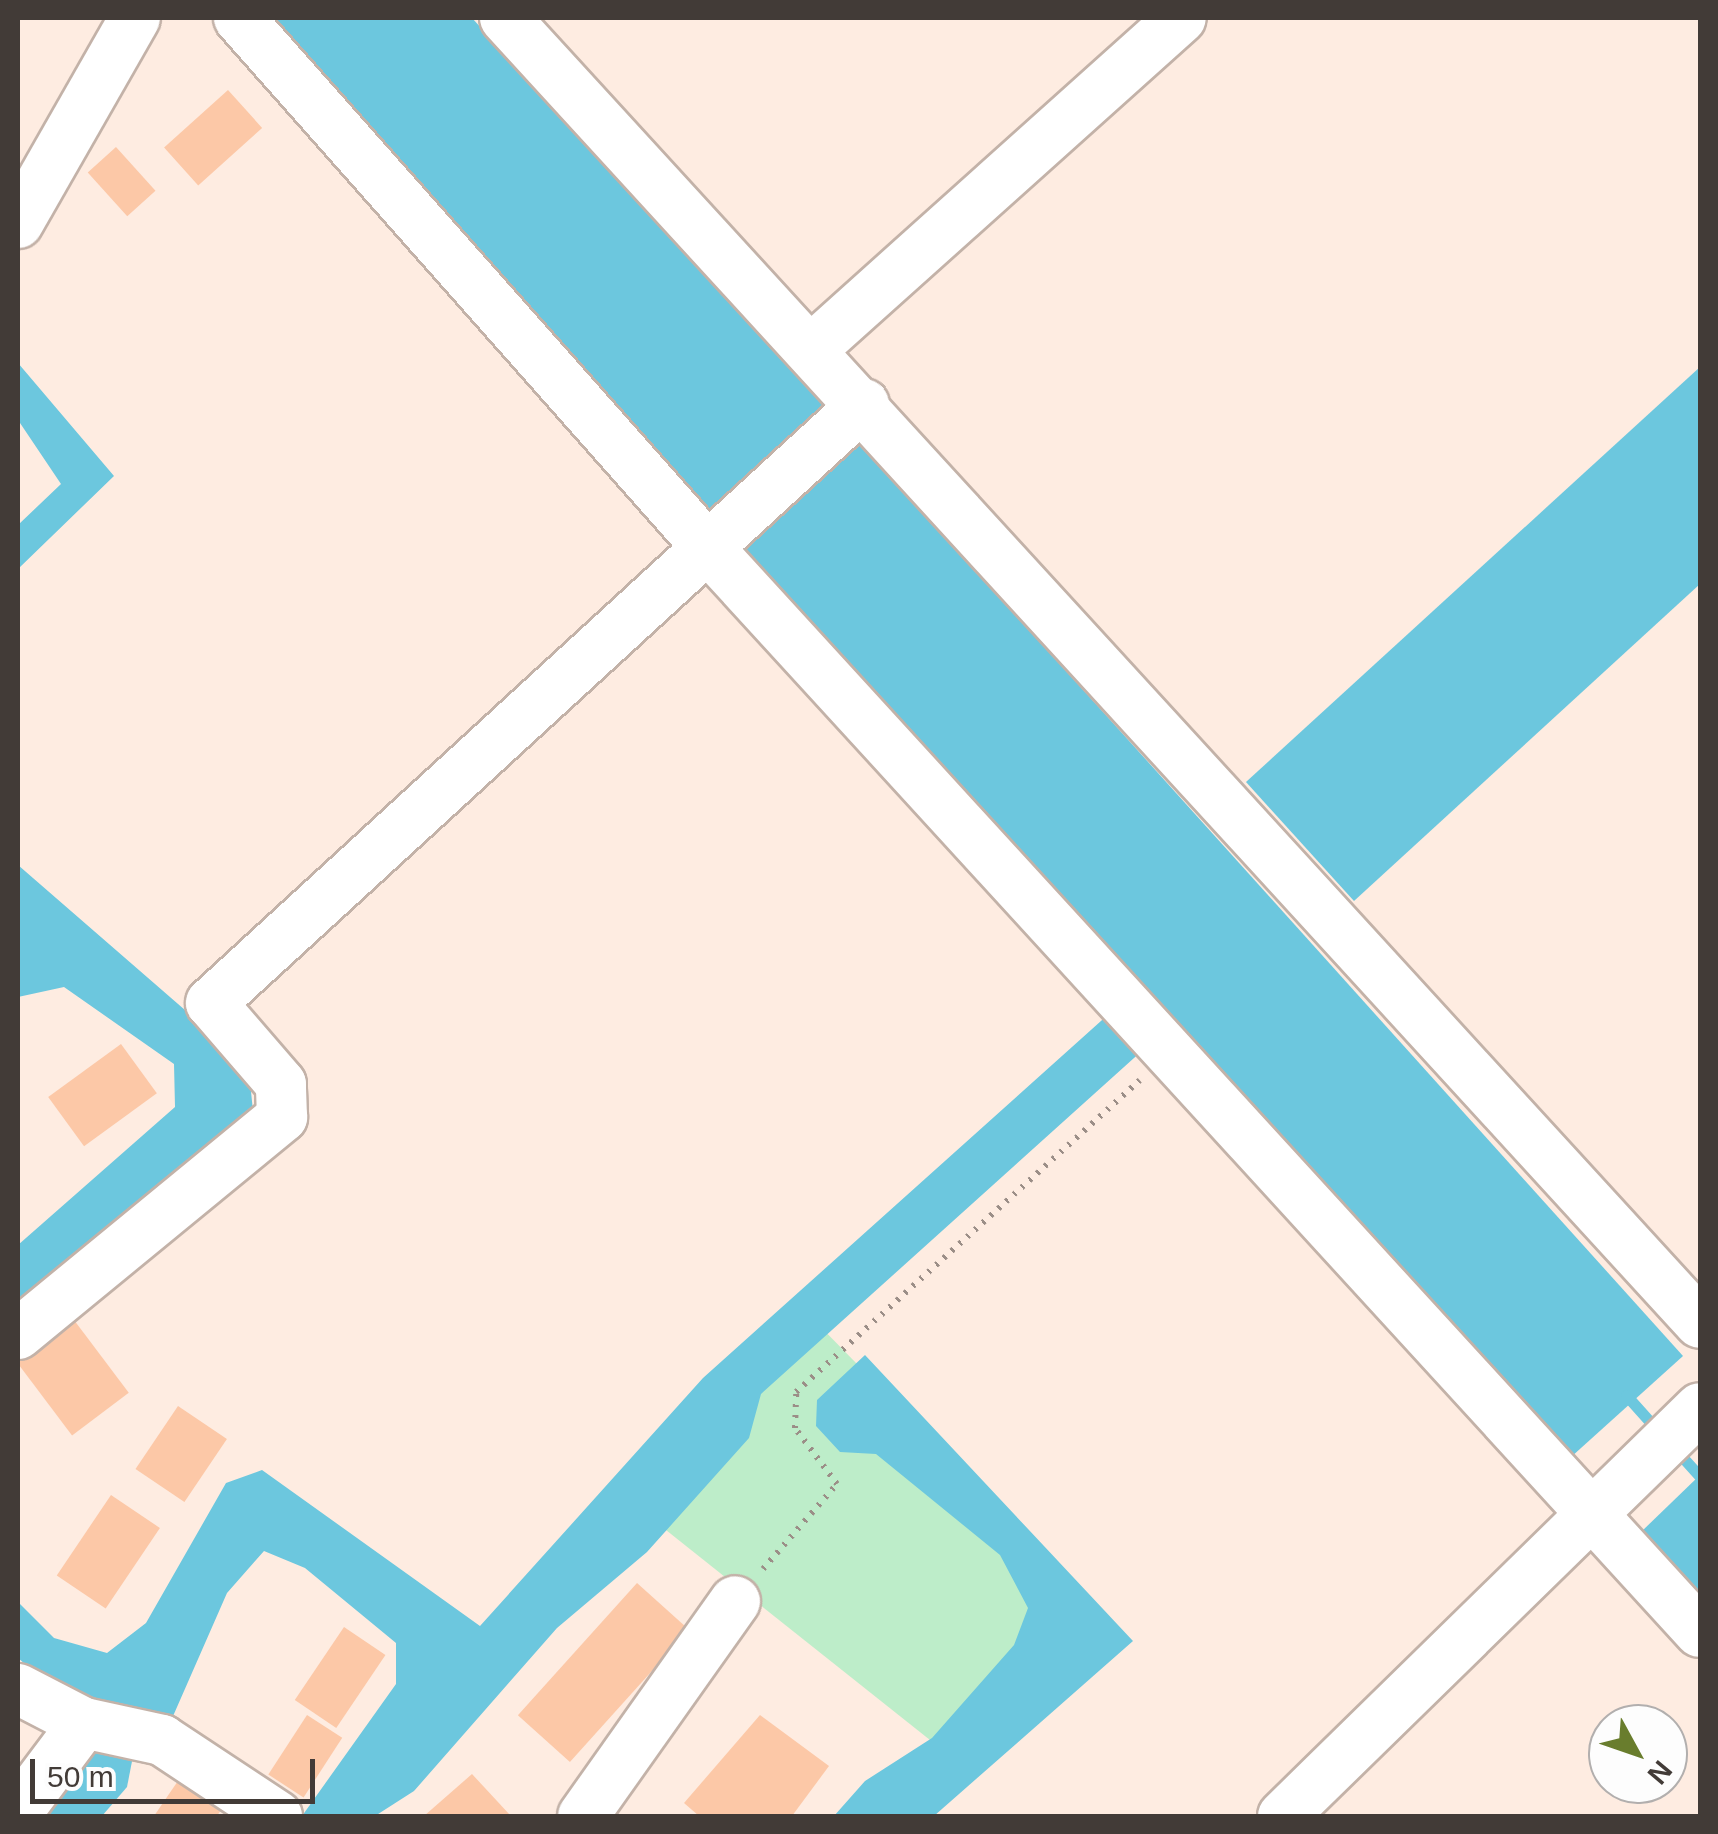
<!DOCTYPE html>
<html>
<head>
<meta charset="utf-8">
<style>
  body { margin:0 }
  #map { position:relative; width:1718px; height:1834px; overflow:hidden; background:#feece1; font-family:Arial,sans-serif }
  div>[style] { position:absolute }
  [style*='--x'] { left:calc(var(--x)*1px); top:calc(var(--y)*1px); width:calc(var(--w)*1px); rotate:calc(var(--a)*1deg) }
  .green>* { inset:0; background:#bdedc9 }
  .water>* { inset:0; background:#6cc7de; transform-origin:0 0 }
  .stream>* { height:11px; margin:-5.5px; padding:0 5.5px; transform-origin:5.5px; border-radius:5.5px; background:#6cc7de }
  .building>* { inset:0; background:#fcc8a7; transform-origin:0 0 }
  .path>* { height:6px; margin-top:-3px; transform-origin:0; background:repeating-linear-gradient(90deg,#9b8e87 0 2.5px,transparent 0 10.5px) }
  .roads { filter:drop-shadow(2px 0 #c3b2a8) drop-shadow(-2px 0 #c3b2a8) drop-shadow(0 2px #c3b2a8) drop-shadow(0 -2px #c3b2a8) }
  .minor>* { height:50px; margin:-25px; padding:0 25px; transform-origin:25px; border-radius:25px; background:#fff }
  span { translate:-50% -50%; white-space:nowrap; text-align:center; line-height:1.15; -webkit-text-stroke:8px #fdfdfd; paint-order:stroke }
  .frame { position:absolute; inset:0; border:20px solid #423b37; pointer-events:none }
  .north { position:absolute; left:1588px; top:1704px; width:100px; height:100px; box-sizing:border-box; background:#fdfdfd; border:2px solid #b2afae; border-radius:50%; rotate:130deg; font-size:28px; font-weight:700; line-height:40px; text-align:center; color:#423b37 }
  .north::after { content:''; display:block; margin:auto; width:35px; height:45px; background:#697d2d; clip-path:polygon(50% 0,100% 100%,50% 72%,0 100%) }
  .scale { position:absolute; left:30px; top:1759px; width:285px; height:45px; box-sizing:border-box; border:5px solid #423b37; border-top:0; padding-left:12px; font-size:30px; line-height:35px; white-space:nowrap; color:#423b37; -webkit-text-stroke:8px #fdfdfd; paint-order:stroke }
</style>
</head>
<body>
<div id="map">
  <div class="green">
    <i style="clip-path:polygon(807px 1313px,1121px 1633px,969px 1771px,632px 1503px)"></i>
  </div>
  <div class="water">
    <i style="clip-path:polygon(269px 18px,472px 18px,830px 409px,714px 517px)"></i>
    <i style="clip-path:polygon(18px 363px,114px 476px,18px 569px,18px 525px,61px 484px,18px 420px)"></i>
    <i style="clip-path:polygon(1700px 367px,1700px 584px,1354px 901px,1246px 782px)"></i>
    <i style="left:860px;top:442px;width:1230px;height:160px;rotate:48deg"></i>
    <i style="clip-path:polygon(18px 865px,193px 1017px,250px 1082px,253px 1111px,18px 1305px,18px 1245px,175px 1107px,174px 1064px,64px 987px,18px 997px)"></i>
    <i style="clip-path:polygon(1111px 1012px,1144px 1049px,761px 1394px,749px 1438px,647px 1552px,557px 1628px,414px 1791px,375px 1816px,302px 1816px,396px 1684px,396px 1643px,305px 1568px,264px 1551px,227px 1593px,170px 1723px,47px 1683px,18px 1658px,18px 1602px,54px 1638px,107px 1653px,146px 1623px,226px 1483px,262px 1470px,480px 1626px,703px 1378px)"></i>
    <i style="clip-path:polygon(865px 1355px,1133px 1641px,934px 1816px,834px 1816px,865px 1781px,932px 1738px,1014px 1645px,1028px 1608px,1000px 1555px,876px 1454px,840px 1452px,816px 1426px,817px 1400px)"></i>
    <i style="clip-path:polygon(1700px 1475px,1700px 1599px,1641px 1532px)"></i>
    <i style="clip-path:polygon(94px 1744px,134px 1751px,127px 1787px,102px 1816px,31px 1816px)"></i>
  </div>
  <div class="stream">
    <i style="--x:1626;--y:1395;--w:51;--a:48.2"></i>
    <i style="--x:1676;--y:1450;--w:36;--a:48"></i>
  </div>
  <div class="building">
    <i style="left:228px;top:90px;width:51px;height:86px;rotate:48deg"></i>
    <i style="left:116px;top:147px;width:59px;height:38px;rotate:48deg"></i>
    <i style="left:121px;top:1044px;width:61px;height:90px;rotate:54deg"></i>
    <i style="left:74px;top:1320px;width:91px;height:71px;rotate:53deg"></i>
    <i style="left:178px;top:1406px;width:59px;height:76px;rotate:34deg"></i>
    <i style="left:111px;top:1495px;width:59px;height:97px;rotate:34deg"></i>
    <i style="left:637px;top:1583px;width:70px;height:178px;rotate:42deg"></i>
    <i style="left:344px;top:1627px;width:50px;height:88px;rotate:34deg"></i>
    <i style="left:307px;top:1715px;width:42px;height:71px;rotate:33deg"></i>
    <i style="clip-path:polygon(760px 1715px,829px 1766px,792px 1816px,699px 1816px,684px 1803px)"></i>
    <i style="clip-path:polygon(472px 1774px,511px 1816px,424px 1816px)"></i>
    <i style="clip-path:polygon(182px 1775px,225px 1804px,217px 1816px,154px 1816px)"></i>
  </div>
  <div class="path">
    <i style="--x:763;--y:1569;--w:113;--a:-49"></i>
    <i style="--x:837;--y:1484;--w:70;--a:-126.9"></i>
    <i style="--x:795;--y:1428;--w:36;--a:-88"></i>
    <i style="--x:796;--y:1392;--w:464;--a:-42.2"></i>
  </div>
  <div class="roads">
    <div class="minor">
      <i style="--x:239;--y:18;--w:708;--a:48.49"></i>
      <i style="--x:708;--y:548;--w:1469;--a:47.54"></i>
      <i style="--x:505;--y:18;--w:1769;--a:47.52"></i>
      <i style="--x:18;--y:223;--w:236;--a:-60.3"></i>
      <i style="--x:813;--y:348;--w:494;--a:-41.9"></i>
      <i style="--x:18;--y:1334;--w:342;--a:-39.4"></i>
      <i style="--x:282;--y:1117;--w:33;--a:-92"></i>
      <i style="--x:281;--y:1084;--w:107;--a:-130.8"></i>
      <i style="--x:211;--y:1003;--w:886;--a:-42.53"></i>
      <i style="--x:18;--y:1689;--w:74;--a:27.3"></i>
      <i style="--x:84;--y:1723;--w:80;--a:12.3"></i>
      <i style="--x:162;--y:1740;--w:138;--a:33.5"></i>
      <i style="--x:18;--y:1811;--w:110;--a:-53.1"></i>
      <i style="--x:583;--y:1816;--w:263;--a:-54.7"></i>
      <i style="--x:1283;--y:1816;--w:583;--a:-44.37"></i>
    </div>
  </div>
  <div class="frame"></div>
  <div class="north">N</div>
  <div class="scale">50 m</div>
</div>
</body>
</html>
